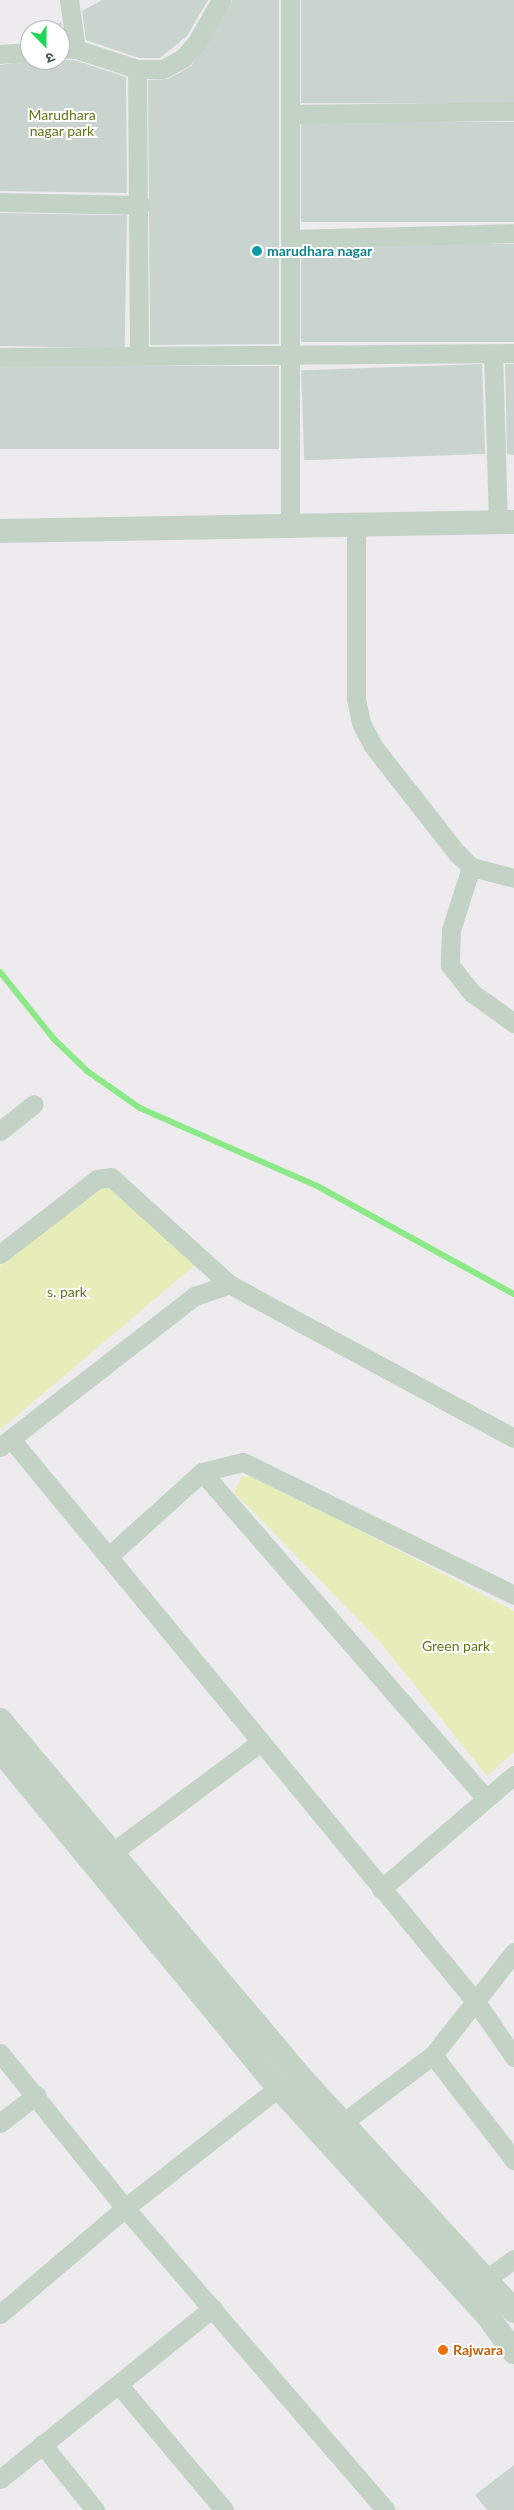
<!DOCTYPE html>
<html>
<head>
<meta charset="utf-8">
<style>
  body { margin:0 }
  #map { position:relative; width:514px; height:2510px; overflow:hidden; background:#eeebef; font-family:Lato,"Noto Sans Devanagari",sans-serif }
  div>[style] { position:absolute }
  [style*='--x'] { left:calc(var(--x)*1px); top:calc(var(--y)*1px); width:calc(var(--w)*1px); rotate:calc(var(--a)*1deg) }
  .green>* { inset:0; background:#e6edb9 }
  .stream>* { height:6px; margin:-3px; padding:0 3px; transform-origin:3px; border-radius:3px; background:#8ce987 }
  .building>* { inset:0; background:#cad4ce; transform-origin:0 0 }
  .minor>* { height:19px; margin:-9.5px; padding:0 9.5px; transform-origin:9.5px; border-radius:9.5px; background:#c2d3c5 }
  .tertiary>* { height:24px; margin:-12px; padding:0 12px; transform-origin:12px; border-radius:12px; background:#c2d3c5 }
  .dots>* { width:14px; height:14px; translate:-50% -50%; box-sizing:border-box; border:2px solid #fff; border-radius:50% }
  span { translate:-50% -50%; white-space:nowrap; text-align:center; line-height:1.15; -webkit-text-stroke:4px #fff; paint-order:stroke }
  .park-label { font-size:14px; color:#607718 }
  .culture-label { font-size:14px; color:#0d838f; font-weight:700 }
  .left { translate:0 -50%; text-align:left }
  .food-label { font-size:14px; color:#c56008; font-weight:700 }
  .north { position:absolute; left:20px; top:20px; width:50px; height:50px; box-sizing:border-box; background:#fff; border:1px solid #b5bcb6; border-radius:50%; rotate:158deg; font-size:14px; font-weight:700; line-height:20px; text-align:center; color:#455849 }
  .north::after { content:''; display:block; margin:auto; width:18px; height:22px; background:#1dd755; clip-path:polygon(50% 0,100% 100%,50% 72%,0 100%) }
</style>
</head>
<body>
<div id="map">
  <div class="green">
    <i style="clip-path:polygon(118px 1169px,201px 1260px,0 1430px,0 1266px)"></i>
    <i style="clip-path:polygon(242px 1476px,263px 1479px,514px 1611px,514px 1752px,487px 1776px,380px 1642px,234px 1492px)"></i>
  </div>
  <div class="stream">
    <i style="--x:0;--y:972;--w:85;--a:51.2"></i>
    <i style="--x:53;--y:1038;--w:47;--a:44.1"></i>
    <i style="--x:87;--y:1071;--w:65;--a:34.9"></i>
    <i style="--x:140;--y:1108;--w:196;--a:23.8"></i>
    <i style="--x:319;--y:1187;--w:222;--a:28.8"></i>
  </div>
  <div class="building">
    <i style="clip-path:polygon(102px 0,208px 0,187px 36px,160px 58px,139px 58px,86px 40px,82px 11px)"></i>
    <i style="clip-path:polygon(232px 0,279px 0,279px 344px,150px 345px,148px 80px,168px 79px,191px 66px)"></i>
    <i style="left:301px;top:0;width:213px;height:103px"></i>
    <i style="clip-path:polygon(61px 22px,63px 38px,60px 30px,47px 30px)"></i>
    <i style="clip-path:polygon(38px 60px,74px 60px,126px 77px,127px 193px,0 191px,0 65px)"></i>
    <i style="left:514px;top:122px;width:100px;height:213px;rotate:90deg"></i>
    <i style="left:0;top:213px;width:127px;height:133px;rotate:1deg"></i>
    <i style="left:514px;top:244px;width:98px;height:213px;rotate:90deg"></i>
    <i style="left:482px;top:364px;width:90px;height:181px;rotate:88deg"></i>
    <i style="clip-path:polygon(505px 364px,514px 364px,514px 455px,507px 454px)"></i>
    <i style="left:279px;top:366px;width:83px;height:279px;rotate:90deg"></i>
    <i style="clip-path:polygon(514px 2465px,514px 2510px,487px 2510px,475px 2495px)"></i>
  </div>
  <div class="minor">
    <i style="--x:69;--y:0;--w:49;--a:81.9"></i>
    <i style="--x:290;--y:0;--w:528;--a:90"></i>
    <i style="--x:60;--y:49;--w:16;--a:0"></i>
    <i style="--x:76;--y:49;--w:64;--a:18.2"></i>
    <i style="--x:137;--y:69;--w:26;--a:0"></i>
    <i style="--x:163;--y:69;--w:23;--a:-29"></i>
    <i style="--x:183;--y:58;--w:20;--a:-49"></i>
    <i style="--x:196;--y:43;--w:50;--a:-59.8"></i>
    <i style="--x:0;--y:54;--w:30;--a:-4"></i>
    <i style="--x:137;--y:69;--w:287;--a:89.6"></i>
    <i style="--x:290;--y:114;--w:224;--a:-0.8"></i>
    <i style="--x:0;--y:202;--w:141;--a:1.2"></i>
    <i style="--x:290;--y:239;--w:224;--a:-1.5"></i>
    <i style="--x:493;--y:354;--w:168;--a:88.3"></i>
    <i style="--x:0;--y:357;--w:514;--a:-0.45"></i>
    <i style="--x:356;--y:526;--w:173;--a:90"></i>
    <i style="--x:356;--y:699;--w:25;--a:78"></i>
    <i style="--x:361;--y:723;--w:26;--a:62"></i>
    <i style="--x:373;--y:746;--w:136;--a:51.9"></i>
    <i style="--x:457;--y:853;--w:20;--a:45"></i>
    <i style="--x:471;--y:867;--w:44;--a:14.3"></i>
    <i style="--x:471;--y:867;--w:66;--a:107.6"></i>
    <i style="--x:451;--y:930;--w:35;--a:92"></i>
    <i style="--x:450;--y:965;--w:36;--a:52"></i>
    <i style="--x:472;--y:993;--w:52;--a:35.5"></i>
    <i style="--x:0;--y:1131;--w:43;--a:-38.5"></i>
    <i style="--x:0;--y:1254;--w:123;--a:-37.7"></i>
    <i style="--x:97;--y:1179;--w:14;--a:-8"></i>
    <i style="--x:111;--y:1177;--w:159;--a:42.2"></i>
    <i style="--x:11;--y:1439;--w:730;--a:50.45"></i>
    <i style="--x:476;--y:2002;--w:67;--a:55.4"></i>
    <i style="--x:0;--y:1447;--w:247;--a:-37.8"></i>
    <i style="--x:195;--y:1296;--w:36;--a:-19"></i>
    <i style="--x:229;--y:1284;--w:324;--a:28.4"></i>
    <i style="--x:202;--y:1472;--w:431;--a:49"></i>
    <i style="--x:109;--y:1556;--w:125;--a:-42.1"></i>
    <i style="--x:202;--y:1472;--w:42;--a:-13.7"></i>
    <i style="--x:243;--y:1462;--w:302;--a:26.1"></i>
    <i style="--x:102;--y:1860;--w:198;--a:-36.6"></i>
    <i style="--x:381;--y:1889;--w:175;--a:-40.6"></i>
    <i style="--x:0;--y:2053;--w:199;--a:51.1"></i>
    <i style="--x:125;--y:2208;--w:399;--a:49.2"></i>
    <i style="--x:433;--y:2055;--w:133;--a:52.4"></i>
    <i style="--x:345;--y:2121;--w:110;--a:-36.9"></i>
    <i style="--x:433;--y:2055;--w:131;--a:-51.8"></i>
    <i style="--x:0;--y:2123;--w:46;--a:-37.9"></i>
    <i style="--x:475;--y:2287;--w:48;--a:-35.7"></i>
    <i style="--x:0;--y:2314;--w:164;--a:-40.3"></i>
    <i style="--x:125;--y:2208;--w:207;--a:-38.1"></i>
    <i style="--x:118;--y:2384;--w:165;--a:49.9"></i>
    <i style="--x:42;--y:2444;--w:85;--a:51.2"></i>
    <i style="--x:0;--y:2479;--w:273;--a:-38.8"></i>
  </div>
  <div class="tertiary">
    <i style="--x:0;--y:531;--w:514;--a:-1"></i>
    <i style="--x:0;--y:1720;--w:461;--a:49.9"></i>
    <i style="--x:297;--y:2073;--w:322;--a:47.6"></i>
    <i style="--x:0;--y:1750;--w:437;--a:50.5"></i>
    <i style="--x:278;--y:2087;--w:309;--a:47.5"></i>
    <i style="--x:487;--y:2315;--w:46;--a:53.9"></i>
  </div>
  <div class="dots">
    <i style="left:257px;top:251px;background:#0f9aa8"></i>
    <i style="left:443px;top:2350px;background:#e8710a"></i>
  </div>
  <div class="park-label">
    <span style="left:62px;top:123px">Marudhara<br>nagar park</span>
    <span style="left:67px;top:1292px">s. park</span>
    <span style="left:456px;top:1646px">Green park</span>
  </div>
  <div class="culture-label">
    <span class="left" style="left:267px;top:251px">marudhara nagar</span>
  </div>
  <div class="food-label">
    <span class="left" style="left:453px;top:2350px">Rajwara</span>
  </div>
  <div class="north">उ</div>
</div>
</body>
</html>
